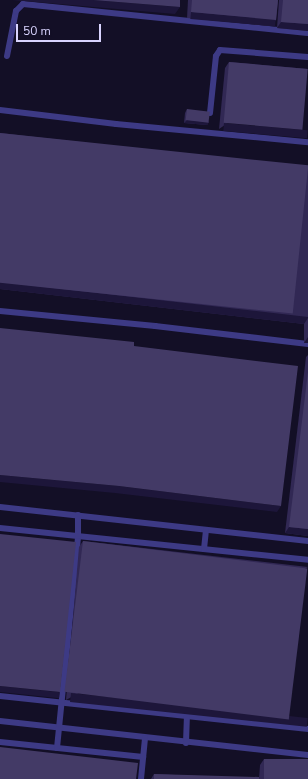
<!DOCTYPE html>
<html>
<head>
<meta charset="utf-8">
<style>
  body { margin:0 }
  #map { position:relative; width:308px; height:779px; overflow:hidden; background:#130f26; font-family:"Nunito Sans",sans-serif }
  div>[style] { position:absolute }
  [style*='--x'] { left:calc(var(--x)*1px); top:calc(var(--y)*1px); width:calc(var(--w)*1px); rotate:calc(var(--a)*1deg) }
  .lane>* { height:6px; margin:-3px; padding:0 3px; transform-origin:3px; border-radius:3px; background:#3d3a85 }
  .wall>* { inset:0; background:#312854 }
  .shaded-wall>* { inset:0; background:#1d163a; transform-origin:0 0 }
  .building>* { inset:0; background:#433a66; transform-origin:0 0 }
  span { translate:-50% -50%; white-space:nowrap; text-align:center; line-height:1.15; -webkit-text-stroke:3.5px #130f26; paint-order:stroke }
  .scale { position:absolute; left:16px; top:24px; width:85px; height:18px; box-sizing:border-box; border:2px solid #d9d4ff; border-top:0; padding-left:5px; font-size:12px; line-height:14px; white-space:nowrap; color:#d9d4ff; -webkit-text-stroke:3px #130f26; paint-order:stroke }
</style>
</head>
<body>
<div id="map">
  <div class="lane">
    <i style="--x:7;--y:56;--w:46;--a:-78.7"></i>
    <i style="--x:16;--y:11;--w:10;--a:-45"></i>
    <i style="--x:23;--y:4;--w:286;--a:5.8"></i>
    <i style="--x:0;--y:110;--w:117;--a:6.9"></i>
    <i style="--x:116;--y:124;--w:193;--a:5.4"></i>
    <i style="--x:210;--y:113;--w:57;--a:-84"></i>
    <i style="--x:216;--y:56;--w:7;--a:-56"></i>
    <i style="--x:220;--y:50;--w:88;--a:4.5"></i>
    <i style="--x:0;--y:311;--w:156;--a:5.5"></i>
    <i style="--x:155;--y:326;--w:154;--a:6.7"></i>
    <i style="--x:0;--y:507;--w:310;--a:6.3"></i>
    <i style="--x:0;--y:528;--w:310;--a:5.9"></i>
    <i style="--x:204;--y:549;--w:19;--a:-84"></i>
    <i style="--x:0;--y:696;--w:310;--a:6.1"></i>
    <i style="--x:0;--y:721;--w:310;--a:6.3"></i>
    <i style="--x:0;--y:742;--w:144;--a:6"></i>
    <i style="--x:186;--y:743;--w:27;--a:-88"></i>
    <i style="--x:57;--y:748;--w:213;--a:-84.3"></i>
    <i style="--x:78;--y:536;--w:21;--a:-90"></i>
    <i style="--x:141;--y:779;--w:41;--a:-84.4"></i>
  </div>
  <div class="wall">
    <i style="clip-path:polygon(188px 0,278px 0,276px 20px,271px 26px,187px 18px)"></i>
    <i style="clip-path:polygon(279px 0,308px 0,308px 31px,277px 28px)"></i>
    <i style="clip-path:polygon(229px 62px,308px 69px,219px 129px,225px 68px)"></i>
    <i style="clip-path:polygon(187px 109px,209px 122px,207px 125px,184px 123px,185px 113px)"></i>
    <i style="clip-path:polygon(0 133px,308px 168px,308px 343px,304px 343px,304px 324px,0 289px)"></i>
    <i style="clip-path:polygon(308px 355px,308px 536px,285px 533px,306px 357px)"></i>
    <i style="clip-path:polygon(83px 541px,308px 567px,66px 700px,79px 547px)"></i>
    <i style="clip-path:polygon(264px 759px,308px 779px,259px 779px,260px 765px)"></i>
    <i style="clip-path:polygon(154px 774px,259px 779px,151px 779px)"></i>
  </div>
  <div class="shaded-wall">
    <i style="clip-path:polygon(12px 0,93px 0,180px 7px,175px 14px)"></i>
    <i style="left:191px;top:12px;width:85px;height:7px;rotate:5deg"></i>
    <i style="clip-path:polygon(281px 22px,308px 24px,308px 31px,277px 28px)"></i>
    <i style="clip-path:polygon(187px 120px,209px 122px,207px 125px,184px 123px)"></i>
    <i style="left:224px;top:123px;width:84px;height:8px;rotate:5deg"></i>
    <i style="clip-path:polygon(0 282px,308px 317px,308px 318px,304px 324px,0 289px)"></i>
    <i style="clip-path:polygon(308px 337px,308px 343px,304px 343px)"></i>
    <i style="clip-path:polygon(0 475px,119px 486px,281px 506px,277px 512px,115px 493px,0 482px)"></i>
    <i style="clip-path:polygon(289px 527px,308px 529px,308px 536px,285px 533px)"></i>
    <i style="left:0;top:686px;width:60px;height:6px;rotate:6deg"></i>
    <i style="left:71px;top:693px;width:238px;height:9px;rotate:6deg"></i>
  </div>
  <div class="building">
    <i style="clip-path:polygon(93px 0,180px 0,180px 7px)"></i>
    <i style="clip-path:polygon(192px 0,278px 0,276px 20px,191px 12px)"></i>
    <i style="clip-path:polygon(283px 0,308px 0,308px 24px,281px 22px)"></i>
    <i style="left:229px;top:62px;width:79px;height:61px;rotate:5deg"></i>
    <i style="left:187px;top:109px;width:23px;height:11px;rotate:7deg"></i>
    <i style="left:0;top:133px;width:310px;height:149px;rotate:6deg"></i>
    <i style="clip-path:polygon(0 328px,134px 342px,134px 346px,298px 366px,281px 506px,119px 486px,0 475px)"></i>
    <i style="clip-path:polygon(308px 372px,308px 529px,289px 527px)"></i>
    <i style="clip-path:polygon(0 534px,76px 542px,60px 692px,0 686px)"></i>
    <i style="left:83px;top:541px;width:226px;height:152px;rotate:7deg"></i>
    <i style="clip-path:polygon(0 747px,138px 763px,136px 779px,0 779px)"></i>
    <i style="left:264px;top:759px;width:44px;height:20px"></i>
    <i style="clip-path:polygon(154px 774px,259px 777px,259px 779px,154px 779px)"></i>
  </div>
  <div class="scale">50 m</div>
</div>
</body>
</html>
